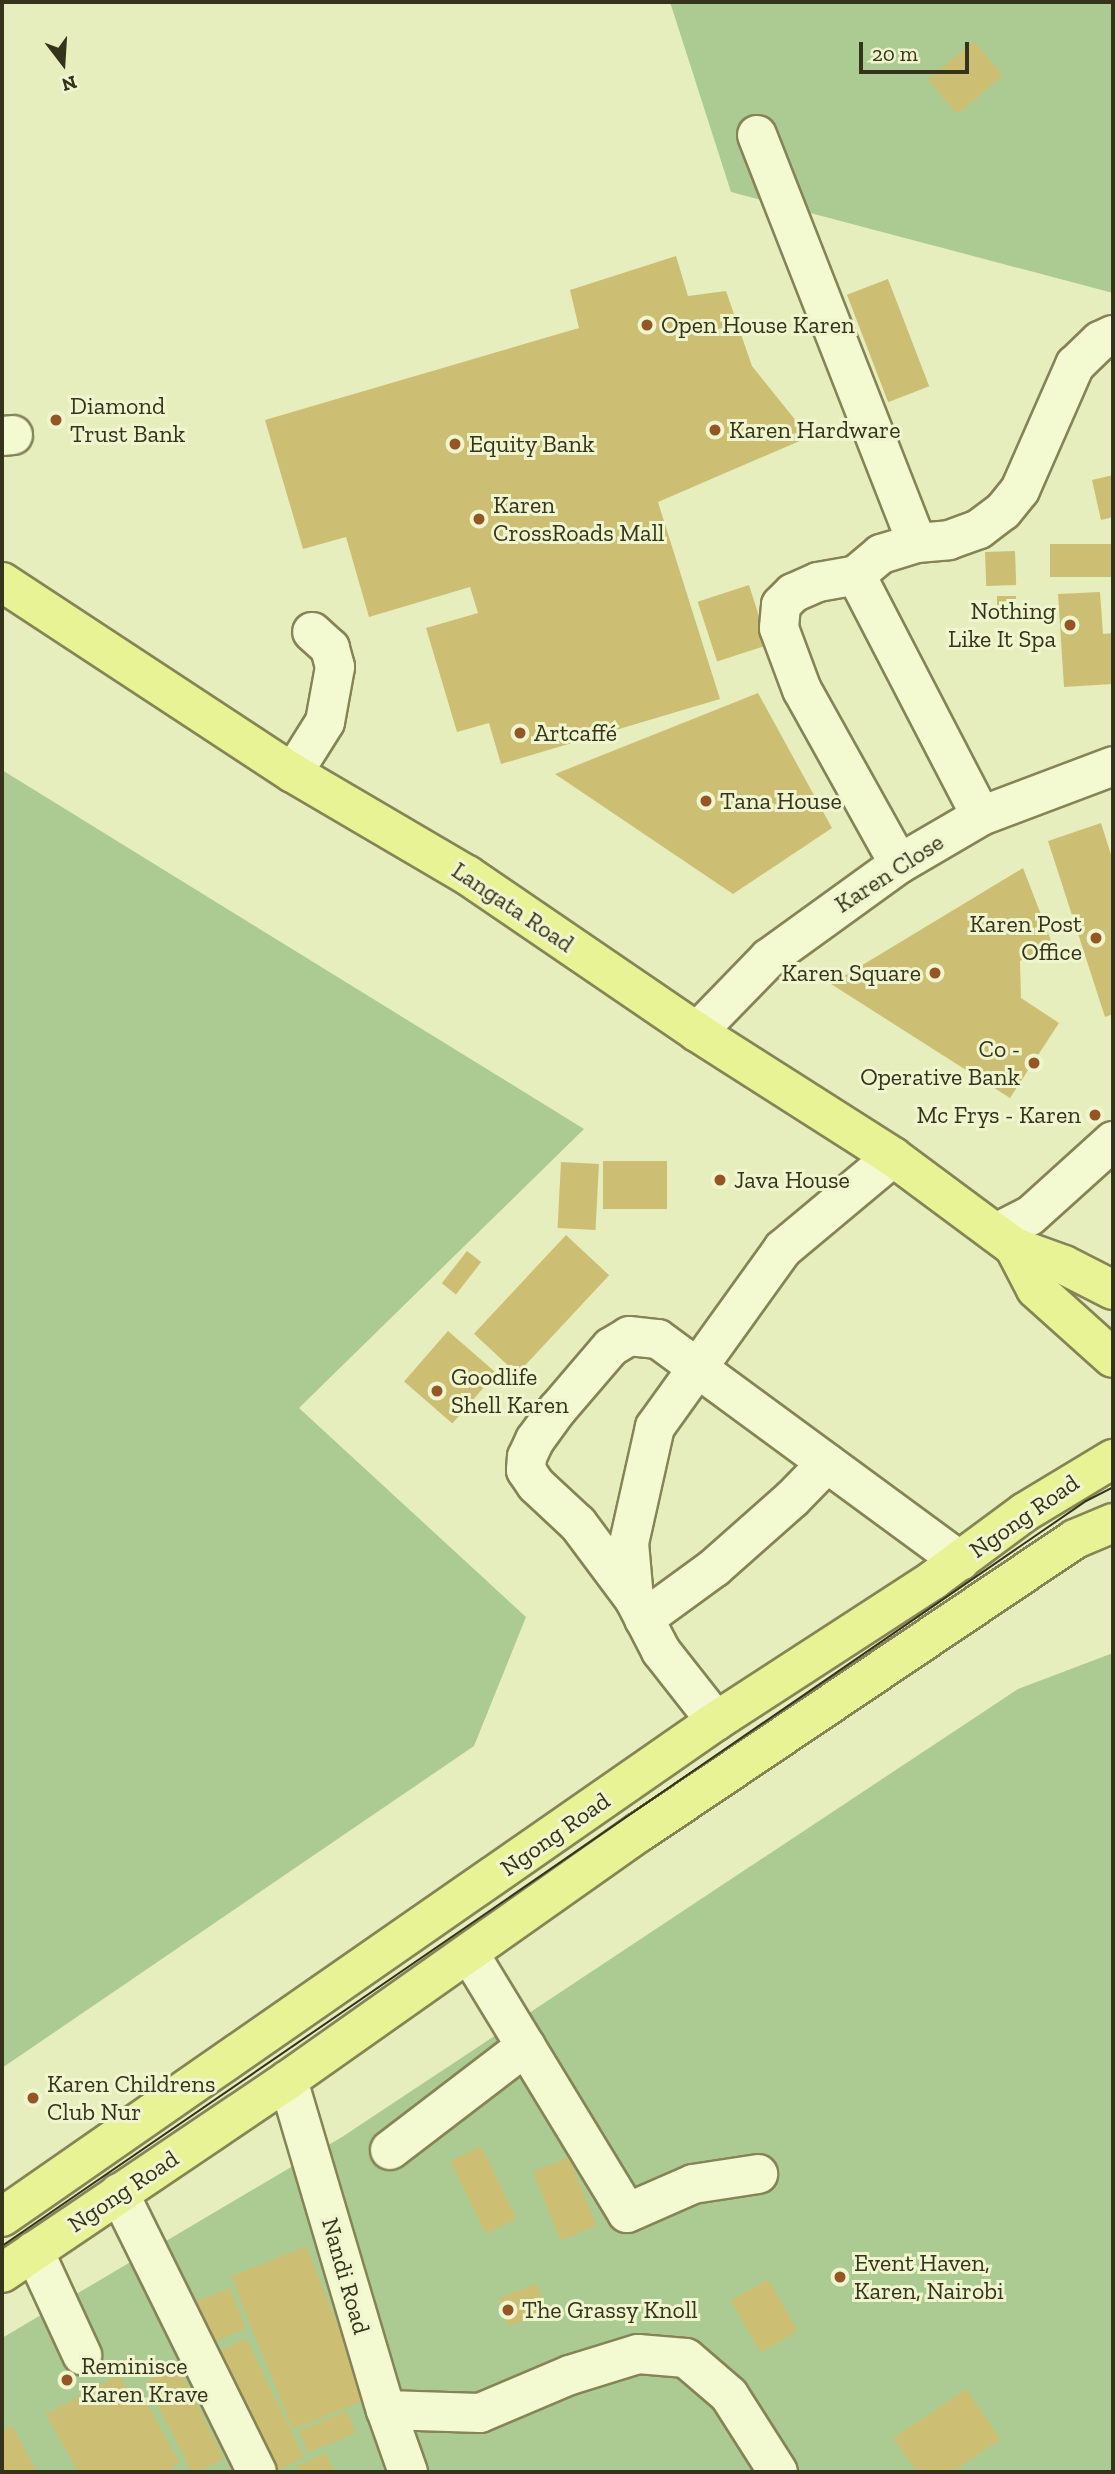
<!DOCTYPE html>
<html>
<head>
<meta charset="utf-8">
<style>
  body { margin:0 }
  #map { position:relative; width:1115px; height:2474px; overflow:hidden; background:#e7eebd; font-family:"Zilla Slab",serif }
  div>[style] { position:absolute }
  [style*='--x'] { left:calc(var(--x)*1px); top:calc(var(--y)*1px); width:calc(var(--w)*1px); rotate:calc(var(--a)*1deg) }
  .green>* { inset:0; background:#accb92 }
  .building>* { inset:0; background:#ccbf73; transform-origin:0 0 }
  .roads { filter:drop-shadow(2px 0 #868456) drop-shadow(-2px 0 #868456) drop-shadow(0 2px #868456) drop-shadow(0 -2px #868456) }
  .minor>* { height:38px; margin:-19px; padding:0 19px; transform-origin:19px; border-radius:19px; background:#f3f9d0 }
  .major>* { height:38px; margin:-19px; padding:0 19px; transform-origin:19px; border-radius:19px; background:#e7f394 }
  .tram>* { height:2px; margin:-1px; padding:0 1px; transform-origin:1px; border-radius:1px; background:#35331b }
  .dots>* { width:19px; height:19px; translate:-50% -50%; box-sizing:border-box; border:4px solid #eff5cd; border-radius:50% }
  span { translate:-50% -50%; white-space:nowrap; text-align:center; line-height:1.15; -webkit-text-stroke:6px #eff5cd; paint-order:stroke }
  .poi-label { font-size:24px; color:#35331b }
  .left { translate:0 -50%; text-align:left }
  .right { translate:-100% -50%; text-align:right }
  .street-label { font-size:24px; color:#35331b }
  .frame { position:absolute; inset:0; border:4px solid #35331b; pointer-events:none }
  .north { position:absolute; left:28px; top:28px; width:70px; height:70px; -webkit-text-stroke:5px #eff5cd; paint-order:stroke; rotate:163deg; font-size:19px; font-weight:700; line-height:28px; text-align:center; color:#35331b }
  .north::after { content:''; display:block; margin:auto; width:24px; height:32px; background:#35331b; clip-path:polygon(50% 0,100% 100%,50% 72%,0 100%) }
  .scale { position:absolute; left:859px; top:42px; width:110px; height:32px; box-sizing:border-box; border:4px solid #35331b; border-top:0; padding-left:9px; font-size:21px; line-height:24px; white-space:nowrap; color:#35331b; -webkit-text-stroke:5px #eff5cd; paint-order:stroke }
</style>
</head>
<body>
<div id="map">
  <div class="green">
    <i style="clip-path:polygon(670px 2px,1113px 2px,1113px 293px,731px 192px)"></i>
    <i style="clip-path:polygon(2px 770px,584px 1129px,299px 1408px,526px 1617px,474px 1746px,2px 2068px)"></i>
    <i style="clip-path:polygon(1113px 1653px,1113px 2472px,2px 2472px,2px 2338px,342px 2137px,1018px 1689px)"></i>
  </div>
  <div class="building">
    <i style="left:974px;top:41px;width:45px;height:60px;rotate:50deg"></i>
    <i style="clip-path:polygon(676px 256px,688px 296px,726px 291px,752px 366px,809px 437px,658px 502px,720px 699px,501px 764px,489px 723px,457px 732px,426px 628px,478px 613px,470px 587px,369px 617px,346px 537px,303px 549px,265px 420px,579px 328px,570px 290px)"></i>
    <i style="left:888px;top:279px;width:115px;height:44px;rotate:69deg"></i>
    <i style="clip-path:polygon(1113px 475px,1113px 517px,1101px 520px,1092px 480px)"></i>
    <i style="left:1113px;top:544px;width:33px;height:63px;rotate:90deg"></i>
    <i style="left:1015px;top:551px;width:34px;height:30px;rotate:88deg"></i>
    <i style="left:749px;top:585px;width:63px;height:54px;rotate:72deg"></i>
    <i style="clip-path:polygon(1100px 592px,1103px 634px,1113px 633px,1113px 684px,1064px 687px,1058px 594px)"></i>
    <i style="left:997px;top:596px;width:19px;height:22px"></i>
    <i style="clip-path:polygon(758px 693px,832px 828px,733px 894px,555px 774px)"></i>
    <i style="clip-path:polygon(1101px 823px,1113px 861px,1113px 1014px,1105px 1017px,1048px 841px)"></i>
    <i style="clip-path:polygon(1023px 868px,1052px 943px,1020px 961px,1021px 998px,1059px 1023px,1010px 1098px,831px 984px)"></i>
    <i style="left:667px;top:1161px;width:48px;height:64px;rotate:90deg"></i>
    <i style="left:561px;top:1162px;width:38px;height:66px;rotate:3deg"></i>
    <i style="left:566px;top:1235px;width:59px;height:135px;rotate:43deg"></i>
    <i style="left:467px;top:1251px;width:18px;height:41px;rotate:38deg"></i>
    <i style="left:448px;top:1331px;width:64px;height:67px;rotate:41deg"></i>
    <i style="left:481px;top:2146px;width:81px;height:34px;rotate:64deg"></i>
    <i style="left:569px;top:2157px;width:74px;height:39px;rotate:68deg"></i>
    <i style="left:306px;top:2246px;width:165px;height:81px;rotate:68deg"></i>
    <i style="left:768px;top:2279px;width:60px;height:43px;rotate:60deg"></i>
    <i style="left:537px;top:2284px;width:30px;height:41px;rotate:70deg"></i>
    <i style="left:230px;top:2288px;width:44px;height:41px;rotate:69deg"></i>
    <i style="left:246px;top:2338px;width:133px;height:31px;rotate:64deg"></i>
    <i style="clip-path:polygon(178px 2366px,224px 2459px,197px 2472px,192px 2472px,146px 2382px)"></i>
    <i style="clip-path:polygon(119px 2375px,131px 2397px,141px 2392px,180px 2463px,170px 2468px,173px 2472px,78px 2472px,46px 2414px)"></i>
    <i style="clip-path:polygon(966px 2389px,1001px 2439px,952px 2472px,917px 2472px,893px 2438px)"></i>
    <i style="left:347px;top:2411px;width:24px;height:52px;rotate:68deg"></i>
    <i style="clip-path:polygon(12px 2425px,37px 2472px,2px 2472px,2px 2431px)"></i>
    <i style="clip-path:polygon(326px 2453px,335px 2472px,299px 2472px,297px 2466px)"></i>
  </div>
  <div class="roads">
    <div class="minor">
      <i style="--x:757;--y:135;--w:438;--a:68.6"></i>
      <i style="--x:2;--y:436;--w:11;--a:-5"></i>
      <i style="--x:856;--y:575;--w:33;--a:-40"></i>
      <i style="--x:881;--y:554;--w:38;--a:-17"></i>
      <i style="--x:917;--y:543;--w:32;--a:-5"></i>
      <i style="--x:949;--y:540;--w:32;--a:-20"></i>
      <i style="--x:979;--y:529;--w:30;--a:-37"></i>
      <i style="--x:1003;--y:511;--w:27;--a:-51"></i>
      <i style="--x:1020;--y:490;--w:137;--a:-66.3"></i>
      <i style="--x:1075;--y:365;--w:35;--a:-44"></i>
      <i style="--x:1100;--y:341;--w:14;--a:-25"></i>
      <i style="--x:293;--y:773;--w:60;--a:-57.9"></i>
      <i style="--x:325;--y:722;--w:56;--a:-79.7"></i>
      <i style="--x:335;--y:667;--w:20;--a:-105"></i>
      <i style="--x:330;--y:648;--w:24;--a:-138"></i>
      <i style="--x:899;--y:864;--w:199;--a:-119.1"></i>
      <i style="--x:802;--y:690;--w:66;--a:-110.4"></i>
      <i style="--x:779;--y:628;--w:23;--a:-85"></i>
      <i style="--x:781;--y:605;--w:17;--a:-45"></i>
      <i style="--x:793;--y:593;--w:27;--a:-24"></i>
      <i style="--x:818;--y:582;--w:39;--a:-10"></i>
      <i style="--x:856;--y:575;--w:271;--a:62.6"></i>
      <i style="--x:697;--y:1032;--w:103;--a:-45.8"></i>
      <i style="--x:769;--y:958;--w:160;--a:-35.9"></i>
      <i style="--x:899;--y:864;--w:95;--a:-30.3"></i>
      <i style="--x:981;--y:816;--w:141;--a:-20.7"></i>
      <i style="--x:996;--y:1233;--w:38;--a:-27"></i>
      <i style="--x:1030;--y:1216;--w:112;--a:-42.1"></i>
      <i style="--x:634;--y:1599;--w:94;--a:-126.7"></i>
      <i style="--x:578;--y:1524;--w:57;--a:-137.1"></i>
      <i style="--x:536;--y:1485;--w:18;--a:-124"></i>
      <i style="--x:526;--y:1470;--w:13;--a:-86"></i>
      <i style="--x:527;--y:1457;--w:19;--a:-65"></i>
      <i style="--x:535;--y:1440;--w:37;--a:-54"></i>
      <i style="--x:557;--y:1410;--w:83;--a:-49.4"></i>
      <i style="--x:611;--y:1347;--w:21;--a:-31"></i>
      <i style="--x:629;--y:1336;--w:29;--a:6"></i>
      <i style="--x:658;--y:1339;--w:375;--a:36.3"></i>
      <i style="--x:644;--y:1619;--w:87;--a:-36.1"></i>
      <i style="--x:714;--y:1568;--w:104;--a:-41.5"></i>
      <i style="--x:792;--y:1499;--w:50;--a:-45.8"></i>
      <i style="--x:716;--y:1721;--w:89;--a:-128.2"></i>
      <i style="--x:661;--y:1651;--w:59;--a:-117.4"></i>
      <i style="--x:634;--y:1599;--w:56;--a:-95.1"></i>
      <i style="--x:629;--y:1543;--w:119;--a:-77.4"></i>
      <i style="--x:655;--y:1427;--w:219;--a:-54.3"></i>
      <i style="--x:783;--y:1249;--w:143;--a:-39.9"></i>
      <i style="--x:469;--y:1953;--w:304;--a:58.7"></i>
      <i style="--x:627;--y:2213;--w:72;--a:-23.7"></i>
      <i style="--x:693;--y:2184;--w:66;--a:-8.7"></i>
      <i style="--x:288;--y:2080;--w:344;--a:73.5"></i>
      <i style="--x:386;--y:2410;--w:66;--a:70.5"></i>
      <i style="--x:390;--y:2150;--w:171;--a:-37.4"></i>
      <i style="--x:119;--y:2193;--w:311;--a:63.7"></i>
      <i style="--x:34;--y:2251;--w:115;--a:65.2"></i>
      <i style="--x:386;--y:2410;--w:94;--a:1.8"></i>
      <i style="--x:480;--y:2413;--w:98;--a:-22.9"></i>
      <i style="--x:570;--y:2375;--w:71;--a:-17.2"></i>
      <i style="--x:638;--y:2354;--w:48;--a:4.8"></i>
      <i style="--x:686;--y:2358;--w:57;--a:40.7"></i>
      <i style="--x:729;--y:2395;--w:91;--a:57.5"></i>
    </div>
    <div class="major">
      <i style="--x:2;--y:582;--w:348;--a:33.3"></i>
      <i style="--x:293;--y:773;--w:202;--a:30.4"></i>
      <i style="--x:467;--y:875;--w:278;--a:34.3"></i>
      <i style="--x:697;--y:1032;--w:232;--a:32.5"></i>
      <i style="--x:893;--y:1157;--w:151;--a:36.6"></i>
      <i style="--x:1014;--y:1247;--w:53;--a:19.8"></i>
      <i style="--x:1064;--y:1265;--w:55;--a:27"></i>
      <i style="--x:1014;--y:1247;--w:47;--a:62.4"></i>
      <i style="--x:1036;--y:1289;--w:103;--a:41.9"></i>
      <i style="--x:2;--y:2217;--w:869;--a:-34.79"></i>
      <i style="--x:716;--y:1721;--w:259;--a:-33"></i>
      <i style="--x:933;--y:1580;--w:114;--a:-36.5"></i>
      <i style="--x:1025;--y:1512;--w:103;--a:-31.1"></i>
      <i style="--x:2;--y:2273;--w:345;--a:-34"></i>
      <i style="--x:288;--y:2080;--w:431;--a:-35.2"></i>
      <i style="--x:640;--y:1832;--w:524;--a:-33.96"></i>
      <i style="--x:1075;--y:1539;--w:41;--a:-22.8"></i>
    </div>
  </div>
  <div class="tram">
    <i style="--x:2;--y:2246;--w:1315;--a:-34.5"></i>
    <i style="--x:1086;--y:1501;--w:30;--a:-27"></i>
  </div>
  <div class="dots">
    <i style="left:647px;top:325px;background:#955626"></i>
    <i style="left:56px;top:420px;background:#955626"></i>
    <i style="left:715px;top:430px;background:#955626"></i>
    <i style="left:455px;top:444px;background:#955626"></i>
    <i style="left:479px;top:519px;background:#955626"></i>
    <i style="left:1070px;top:625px;background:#955626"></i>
    <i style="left:520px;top:733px;background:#955626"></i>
    <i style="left:706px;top:801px;background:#955626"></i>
    <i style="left:1096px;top:938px;background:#955626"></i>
    <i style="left:935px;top:973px;background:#955626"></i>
    <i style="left:1034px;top:1063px;background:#955626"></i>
    <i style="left:1095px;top:1115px;background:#955626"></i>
    <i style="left:720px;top:1180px;background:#955626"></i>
    <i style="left:437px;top:1391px;background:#955626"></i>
    <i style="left:33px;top:2098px;background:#955626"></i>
    <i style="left:840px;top:2277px;background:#955626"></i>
    <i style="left:508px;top:2310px;background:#955626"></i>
    <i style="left:67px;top:2380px;background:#955626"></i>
  </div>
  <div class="poi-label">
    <span class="left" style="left:661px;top:325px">Open House Karen</span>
    <span class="left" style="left:70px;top:420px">Diamond<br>Trust Bank</span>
    <span class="left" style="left:729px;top:430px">Karen Hardware</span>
    <span class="left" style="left:469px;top:444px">Equity Bank</span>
    <span class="left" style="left:493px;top:519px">Karen<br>CrossRoads Mall</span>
    <span class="right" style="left:1056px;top:625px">Nothing<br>Like It Spa</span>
    <span class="left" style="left:534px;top:733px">Artcaffé</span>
    <span class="left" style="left:720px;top:801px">Tana House</span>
    <span class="right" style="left:1082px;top:938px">Karen Post<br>Office</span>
    <span class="right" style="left:921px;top:973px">Karen Square</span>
    <span class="right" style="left:1020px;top:1063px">Co -<br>Operative Bank</span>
    <span class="right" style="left:1081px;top:1115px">Mc Frys - Karen</span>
    <span class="left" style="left:734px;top:1180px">Java House</span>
    <span class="left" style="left:451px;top:1391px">Goodlife<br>Shell Karen</span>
    <span class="left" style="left:47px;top:2098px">Karen Childrens<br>Club Nur</span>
    <span class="left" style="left:854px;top:2277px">Event Haven,<br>Karen, Nairobi</span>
    <span class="left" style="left:522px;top:2310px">The Grassy Knoll</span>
    <span class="left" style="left:81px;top:2380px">Reminisce<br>Karen Krave</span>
  </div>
  <div class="street-label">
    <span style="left:889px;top:873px;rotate:-33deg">Karen Close</span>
    <span style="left:513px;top:907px;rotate:34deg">Langata Road</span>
    <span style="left:1024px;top:1516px;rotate:-35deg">Ngong Road</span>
    <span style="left:555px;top:1834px;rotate:-35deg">Ngong Road</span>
    <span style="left:123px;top:2191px;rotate:-34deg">Ngong Road</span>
    <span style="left:346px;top:2276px;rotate:74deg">Nandi Road</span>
  </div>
  <div class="frame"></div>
  <div class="north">N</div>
  <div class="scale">20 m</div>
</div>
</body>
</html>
